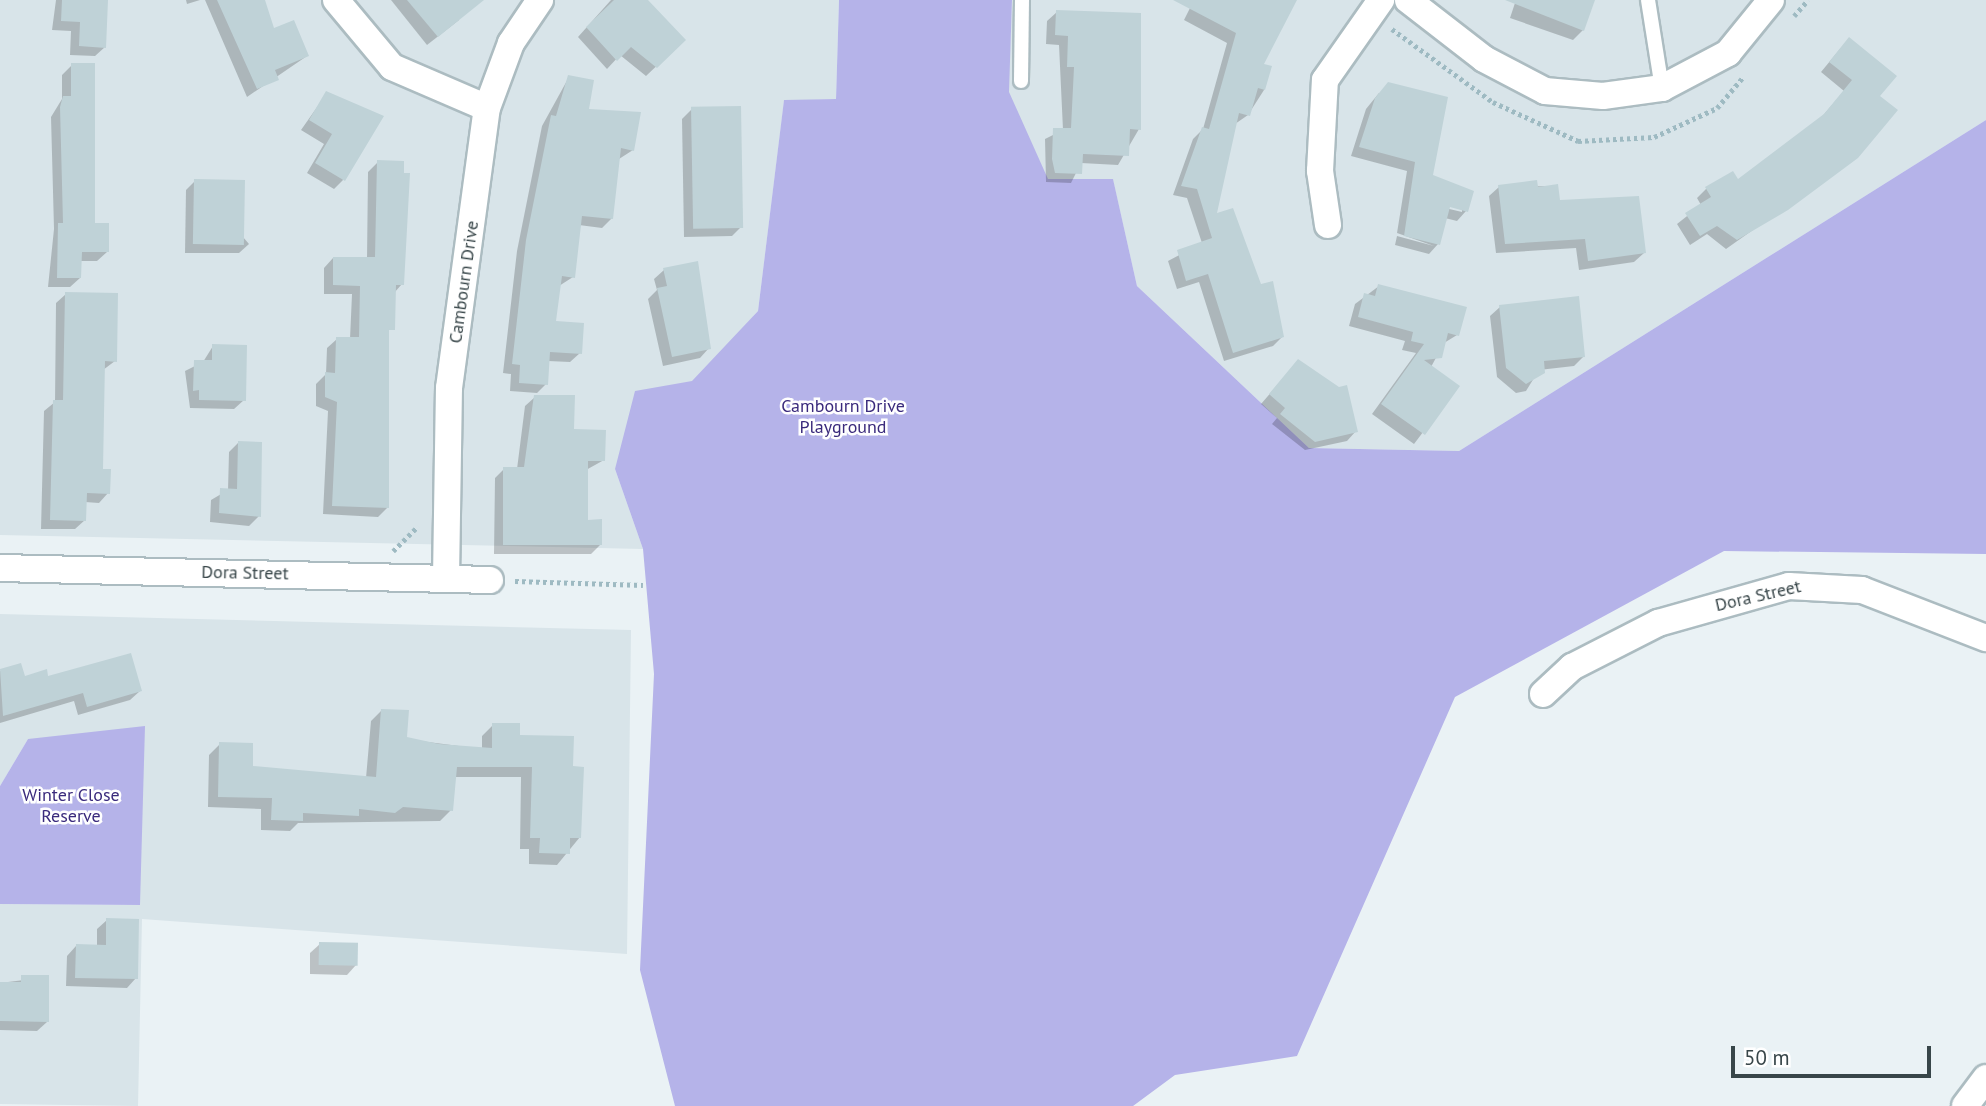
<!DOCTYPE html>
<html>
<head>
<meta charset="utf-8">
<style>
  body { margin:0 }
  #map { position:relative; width:1986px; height:1106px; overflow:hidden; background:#eaf2f5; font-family:"PT Sans",sans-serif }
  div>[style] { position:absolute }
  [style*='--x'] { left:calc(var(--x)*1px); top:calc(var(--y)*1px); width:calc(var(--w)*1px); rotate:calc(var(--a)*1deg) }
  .residential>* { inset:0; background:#d8e4e9 }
  .green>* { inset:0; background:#b5b3e9 }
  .shadow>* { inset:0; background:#0003 }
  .building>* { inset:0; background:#bfd2d7; transform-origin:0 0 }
  .path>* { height:4.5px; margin-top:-2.25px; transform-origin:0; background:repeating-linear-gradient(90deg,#9ebac2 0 3.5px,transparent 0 7px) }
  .roads { filter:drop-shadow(2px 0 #acbcc1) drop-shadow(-2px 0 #acbcc1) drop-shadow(0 2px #acbcc1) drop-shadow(0 -2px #acbcc1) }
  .lane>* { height:14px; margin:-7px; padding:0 7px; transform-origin:7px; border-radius:7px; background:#fff }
  .street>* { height:26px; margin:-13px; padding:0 13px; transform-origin:13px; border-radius:13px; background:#fff }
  span { translate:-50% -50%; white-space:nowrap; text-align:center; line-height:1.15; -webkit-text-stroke:5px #fff; paint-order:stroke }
  .street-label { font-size:18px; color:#384649 }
  .park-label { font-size:18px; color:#3a2a7c }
  .scale { position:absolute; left:1731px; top:1046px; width:200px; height:32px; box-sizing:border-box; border:4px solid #384649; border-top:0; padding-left:9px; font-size:21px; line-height:24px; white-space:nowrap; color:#384649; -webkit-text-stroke:5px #fff; paint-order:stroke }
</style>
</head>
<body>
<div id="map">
  <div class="residential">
    <i style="clip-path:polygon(0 0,839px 0,836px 99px,784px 101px,758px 311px,615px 469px,643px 549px,0 535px)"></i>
    <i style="clip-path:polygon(1012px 0,1986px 0,1986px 120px,1459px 451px,1309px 448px,1137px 286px,1113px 180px,1048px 180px,1008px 92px)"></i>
    <i style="clip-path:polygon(0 614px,631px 630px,627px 954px,142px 919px,138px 1106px,0 1104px,0 904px,140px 905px,28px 739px,0 786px)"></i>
  </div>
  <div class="green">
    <i style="clip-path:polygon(839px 0,1012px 0,1009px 92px,1048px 179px,1113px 179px,1137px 286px,1309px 448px,1459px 451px,1986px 120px,1986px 554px,1724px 551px,1455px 697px,1297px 1056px,1175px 1075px,1133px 1106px,675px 1106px,640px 970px,654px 674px,643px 549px,615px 469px,635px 391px,692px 381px,758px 311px,784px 100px,836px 99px)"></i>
    <i style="clip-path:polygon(145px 726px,140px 905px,0 904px,0 786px,28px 739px)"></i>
  </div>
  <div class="shadow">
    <i style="clip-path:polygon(56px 0,107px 0,105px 47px,95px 56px,70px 55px,71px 31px,52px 30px)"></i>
    <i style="clip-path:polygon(186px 0,200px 0,187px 4px)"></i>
    <i style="clip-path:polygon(205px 0,263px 0,273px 30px,307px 56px,247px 97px)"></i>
    <i style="clip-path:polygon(391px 0,460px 0,459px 20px,427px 45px)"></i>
    <i style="clip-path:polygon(611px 0,646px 0,684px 40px,646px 76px,620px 55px,607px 69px,578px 37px)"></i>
    <i style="clip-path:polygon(1194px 0,1295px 0,1262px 66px,1264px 90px,1248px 115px,1235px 124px,1215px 215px,1260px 286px,1282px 337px,1273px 346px,1224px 361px,1199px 282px,1177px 289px,1168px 261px,1202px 243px,1187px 198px,1173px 195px,1193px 139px,1203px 129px,1227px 43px,1184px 20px)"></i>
    <i style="clip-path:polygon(1516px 0,1589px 0,1583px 30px,1573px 40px,1510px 18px)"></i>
    <i style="clip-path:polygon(1057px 12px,1139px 129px,1118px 165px,1081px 163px,1071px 183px,1046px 182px,1045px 139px,1063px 130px,1059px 45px,1046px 44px,1047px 21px)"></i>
    <i style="clip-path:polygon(1840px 49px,1878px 97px,1857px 156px,1726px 249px,1707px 234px,1690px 245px,1677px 224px,1701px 205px,1697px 198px,1706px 189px,1737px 182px,1820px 119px,1844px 91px,1821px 72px)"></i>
    <i style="clip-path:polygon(72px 65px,93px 225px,107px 252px,97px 261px,80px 261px,80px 278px,70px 287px,48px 287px,54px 229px,51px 117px,62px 99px,62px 75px)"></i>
    <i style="clip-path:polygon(569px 77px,587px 111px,633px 150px,619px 159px,612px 218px,602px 228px,579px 225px,573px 277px,559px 286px,554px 323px,580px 353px,570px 362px,548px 361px,546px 384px,537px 393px,510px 391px,511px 374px,503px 373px,517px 251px,542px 126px)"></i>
    <i style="clip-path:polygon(327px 93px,343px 180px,334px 189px,307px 173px,324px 144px,301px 130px)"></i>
    <i style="clip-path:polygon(evenodd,1379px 93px,1431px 177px,1466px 211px,1457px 221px,1445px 218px,1438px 244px,1429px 254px,1395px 245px,1397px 236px,1434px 246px,1397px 233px,1407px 171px,1351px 156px,1366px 109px,1379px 93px,1442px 203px,1462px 209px,1462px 212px,1441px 207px,1442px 203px)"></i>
    <i style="clip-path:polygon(692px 109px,741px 227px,732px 236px,684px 237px,682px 119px)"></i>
    <i style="clip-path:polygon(378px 162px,402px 284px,394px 293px,387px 335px,388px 507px,378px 517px,323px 514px,328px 411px,316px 406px,316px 384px,326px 374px,327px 348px,337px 339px,350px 339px,352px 294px,324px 294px,324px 268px,333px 258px,367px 259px,368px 172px)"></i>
    <i style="clip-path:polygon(195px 181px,249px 244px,239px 253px,185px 253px,186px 190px)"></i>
    <i style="clip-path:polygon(1557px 186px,1559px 202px,1644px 253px,1634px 262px,1579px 270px,1576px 248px,1496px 253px,1489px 196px,1499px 187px)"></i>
    <i style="clip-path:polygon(697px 263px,709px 348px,700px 358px,663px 366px,648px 299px,657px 290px,654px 279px,664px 270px)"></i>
    <i style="clip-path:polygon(1379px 286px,1457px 335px,1444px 343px,1431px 367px,1458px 386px,1414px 444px,1372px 414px,1416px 353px,1402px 350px,1405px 341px,1349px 326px,1355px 304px)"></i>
    <i style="clip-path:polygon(66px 294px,115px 361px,103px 370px,101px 471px,108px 493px,99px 503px,85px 502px,85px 520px,75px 529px,41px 529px,44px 411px,55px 402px,56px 303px)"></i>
    <i style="clip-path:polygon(1500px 307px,1584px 356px,1574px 366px,1539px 370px,1526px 391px,1516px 393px,1497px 377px,1490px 316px)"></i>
    <i style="clip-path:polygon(213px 346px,244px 400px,234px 409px,190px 408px,185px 371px,203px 362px)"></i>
    <i style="clip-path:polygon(1298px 361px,1356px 431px,1347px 441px,1305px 450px,1272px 424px,1277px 418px,1261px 404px)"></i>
    <i style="clip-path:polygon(535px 397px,604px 460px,586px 470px,586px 521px,600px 545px,591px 554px,494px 554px,495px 478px,504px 469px,517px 469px,525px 406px)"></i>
    <i style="clip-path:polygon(238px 443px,259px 516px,249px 526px,210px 522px,211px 500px,228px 490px,229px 452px)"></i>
    <i style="clip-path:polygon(20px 665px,24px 678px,140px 691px,130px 700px,78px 715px,74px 701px,0 723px,0 671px)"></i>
    <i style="clip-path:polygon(382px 710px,405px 739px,482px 749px,482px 736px,493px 725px,571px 768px,580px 837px,557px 865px,529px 864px,529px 849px,520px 849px,521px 777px,454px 777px,451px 810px,440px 821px,298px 823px,290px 831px,261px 830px,261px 809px,208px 807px,209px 755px,220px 744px,251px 768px,366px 778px,371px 721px)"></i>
    <i style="clip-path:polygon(107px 920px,136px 978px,127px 988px,66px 986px,67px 956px,76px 946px,97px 947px,97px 929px)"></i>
    <i style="clip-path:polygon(320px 944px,356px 965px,347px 975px,310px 974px,310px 953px)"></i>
    <i style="clip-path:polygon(48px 977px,47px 1022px,37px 1031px,0 1030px,0 983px)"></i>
  </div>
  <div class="building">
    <i style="clip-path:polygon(62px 0,108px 0,106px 48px,79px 46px,80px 22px,61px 21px)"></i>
    <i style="clip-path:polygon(217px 0,265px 0,274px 28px,294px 20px,309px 56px,275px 70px,279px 80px,257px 89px)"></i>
    <i style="clip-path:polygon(407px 0,484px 0,438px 37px)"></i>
    <i style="clip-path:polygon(614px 0,648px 0,686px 40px,657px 68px,631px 47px,617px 61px,586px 27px)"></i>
    <i style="clip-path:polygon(1173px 0,1297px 0,1264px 64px,1272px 66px,1265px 90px,1258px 88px,1250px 116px,1239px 113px,1217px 213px,1233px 208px,1261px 284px,1273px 281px,1284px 337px,1233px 353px,1208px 274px,1186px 281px,1177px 250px,1212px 238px,1197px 189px,1181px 186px,1202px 127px,1209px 129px,1236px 33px)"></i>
    <i style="clip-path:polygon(1505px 0,1595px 0,1584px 31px)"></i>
    <i style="clip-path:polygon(1056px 10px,1141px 13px,1141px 130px,1130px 129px,1129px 156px,1083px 154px,1082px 174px,1055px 173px,1052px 159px,1053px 128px,1071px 128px,1074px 67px,1067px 67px,1068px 36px,1055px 35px)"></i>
    <i style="clip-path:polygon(1849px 37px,1897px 76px,1880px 96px,1898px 110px,1858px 158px,1788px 210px,1737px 240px,1717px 226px,1700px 236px,1685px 213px,1711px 197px,1705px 187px,1733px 171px,1738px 179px,1824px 114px,1852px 80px,1829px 62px)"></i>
    <i style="clip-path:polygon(71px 63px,95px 63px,95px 223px,109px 223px,109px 252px,82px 252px,81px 278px,57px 278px,58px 223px,63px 223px,60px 107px,63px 96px,71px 96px)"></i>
    <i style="clip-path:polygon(568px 75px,594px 80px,589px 109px,641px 112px,634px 151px,621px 148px,613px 219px,582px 216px,575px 278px,562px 276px,556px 321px,584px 323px,582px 354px,550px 352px,548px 385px,519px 383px,520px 365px,512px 364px,526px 240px,551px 115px,556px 116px)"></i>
    <i style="clip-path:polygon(1388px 82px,1448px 97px,1433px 175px,1474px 191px,1468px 212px,1450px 207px,1440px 245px,1404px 236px,1415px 162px,1359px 147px,1375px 98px)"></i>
    <i style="clip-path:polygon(326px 91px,384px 116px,345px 181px,315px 163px,332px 134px,309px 120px)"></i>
    <i style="left:741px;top:106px;width:122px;height:50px;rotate:89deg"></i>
    <i style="clip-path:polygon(377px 160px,404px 161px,404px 173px,410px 173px,404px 285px,396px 285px,395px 330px,389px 330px,389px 508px,332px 506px,337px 402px,325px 397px,325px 372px,335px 373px,336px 337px,359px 337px,360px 286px,333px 285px,333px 257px,375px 257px)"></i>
    <i style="left:194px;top:179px;width:51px;height:65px;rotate:1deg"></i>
    <i style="clip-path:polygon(1537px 180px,1538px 187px,1558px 184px,1560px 200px,1639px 196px,1646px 253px,1588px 261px,1585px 239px,1505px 244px,1498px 185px)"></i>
    <i style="clip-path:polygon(698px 261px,711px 349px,672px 357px,657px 288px,667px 286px,663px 268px)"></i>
    <i style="clip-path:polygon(1378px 284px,1467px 307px,1459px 336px,1448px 333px,1442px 358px,1424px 360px,1460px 386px,1425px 435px,1381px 404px,1424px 344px,1411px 341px,1413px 332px,1358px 317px,1364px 293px,1375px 296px)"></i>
    <i style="clip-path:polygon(65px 292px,118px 293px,117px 362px,105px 361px,103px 469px,111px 469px,110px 494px,87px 493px,86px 521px,50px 520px,53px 400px,63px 400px)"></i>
    <i style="clip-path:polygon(1579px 296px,1585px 357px,1544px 361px,1545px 373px,1526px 384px,1506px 368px,1499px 305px)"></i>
    <i style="clip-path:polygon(212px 344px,247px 345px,246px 401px,199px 400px,199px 390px,193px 391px,194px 360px,212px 360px)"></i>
    <i style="clip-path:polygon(1298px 359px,1339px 387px,1347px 385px,1358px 432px,1315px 442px,1280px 414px,1285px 408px,1269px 394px)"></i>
    <i style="clip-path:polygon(534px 395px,575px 395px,574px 429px,606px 430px,605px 461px,588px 461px,588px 520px,602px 519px,602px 545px,503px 545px,503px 467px,524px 467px)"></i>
    <i style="clip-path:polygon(238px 441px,262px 442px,261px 517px,219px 513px,220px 488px,237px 489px)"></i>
    <i style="clip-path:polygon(131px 653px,142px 691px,87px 707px,83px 693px,3px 716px,0 669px,21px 663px,25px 676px,47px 669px,48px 676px)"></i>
    <i style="clip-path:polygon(381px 709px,409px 710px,407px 737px,439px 744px,492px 748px,492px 723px,520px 723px,520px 735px,574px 736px,573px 766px,584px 767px,581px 838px,570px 838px,570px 854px,539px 853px,540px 838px,530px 838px,532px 767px,457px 767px,453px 811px,403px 807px,395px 813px,359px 809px,359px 816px,303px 813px,303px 821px,271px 820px,272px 798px,218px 797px,219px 742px,253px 743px,253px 766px,376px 777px)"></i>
    <i style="clip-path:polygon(106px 918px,139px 919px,138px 979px,75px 978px,76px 944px,106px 945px)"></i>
    <i style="left:319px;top:942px;width:39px;height:23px;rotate:1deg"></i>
    <i style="clip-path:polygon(21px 975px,49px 975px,49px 1022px,0 1021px,0 982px,21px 982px)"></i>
  </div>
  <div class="path">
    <i style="--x:1794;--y:16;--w:21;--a:-49"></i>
    <i style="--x:1392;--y:29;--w:125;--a:35.9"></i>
    <i style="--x:1493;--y:102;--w:94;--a:24.6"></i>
    <i style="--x:1578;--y:141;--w:76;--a:-3"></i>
    <i style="--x:1654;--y:137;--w:69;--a:-24.7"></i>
    <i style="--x:1717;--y:108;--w:40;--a:-50"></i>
    <i style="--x:393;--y:551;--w:35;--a:-45"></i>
    <i style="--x:515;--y:581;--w:128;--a:1.8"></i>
  </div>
  <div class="roads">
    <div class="lane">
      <i style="--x:1648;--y:0;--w:89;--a:81"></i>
      <i style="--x:1021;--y:81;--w:81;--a:-89.3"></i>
    </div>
    <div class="street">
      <i style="--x:336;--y:0;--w:87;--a:50.1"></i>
      <i style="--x:392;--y:67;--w:103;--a:23.3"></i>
      <i style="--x:1408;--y:0;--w:96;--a:37.8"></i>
      <i style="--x:1484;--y:59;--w:69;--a:27.7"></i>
      <i style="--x:1545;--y:91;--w:58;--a:4.9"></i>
      <i style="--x:1603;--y:96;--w:60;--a:-7.7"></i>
      <i style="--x:1662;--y:88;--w:75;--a:-27.9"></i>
      <i style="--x:1728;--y:53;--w:68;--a:-50.9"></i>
      <i style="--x:1328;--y:225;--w:55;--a:-98.4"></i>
      <i style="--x:1320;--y:171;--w:91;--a:-86.9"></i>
      <i style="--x:1325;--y:80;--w:98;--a:-55"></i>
      <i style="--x:0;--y:568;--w:490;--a:1.4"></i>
      <i style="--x:446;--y:578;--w:190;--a:-89.1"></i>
      <i style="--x:449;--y:388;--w:283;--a:-82.3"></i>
      <i style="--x:487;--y:108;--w:69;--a:-69.7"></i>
      <i style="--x:511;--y:43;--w:52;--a:-56"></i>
      <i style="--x:1543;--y:694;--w:40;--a:-43"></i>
      <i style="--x:1572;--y:667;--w:97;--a:-27.1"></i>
      <i style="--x:1658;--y:623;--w:136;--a:-15.8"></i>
      <i style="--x:1789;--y:586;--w:73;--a:3.1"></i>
      <i style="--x:1862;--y:590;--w:133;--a:21.2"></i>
      <i style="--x:1965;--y:1106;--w:35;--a:-53"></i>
    </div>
  </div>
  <div class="street-label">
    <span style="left:464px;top:282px;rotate:-82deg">Cambourn Drive</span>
    <span style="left:245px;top:573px;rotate:1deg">Dora Street</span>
    <span style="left:1758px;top:596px;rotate:-13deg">Dora Street</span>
  </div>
  <div class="park-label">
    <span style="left:843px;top:417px">Cambourn Drive<br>Playground</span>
    <span style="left:71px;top:806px">Winter Close<br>Reserve</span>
  </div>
  <div class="scale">50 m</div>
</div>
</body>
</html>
